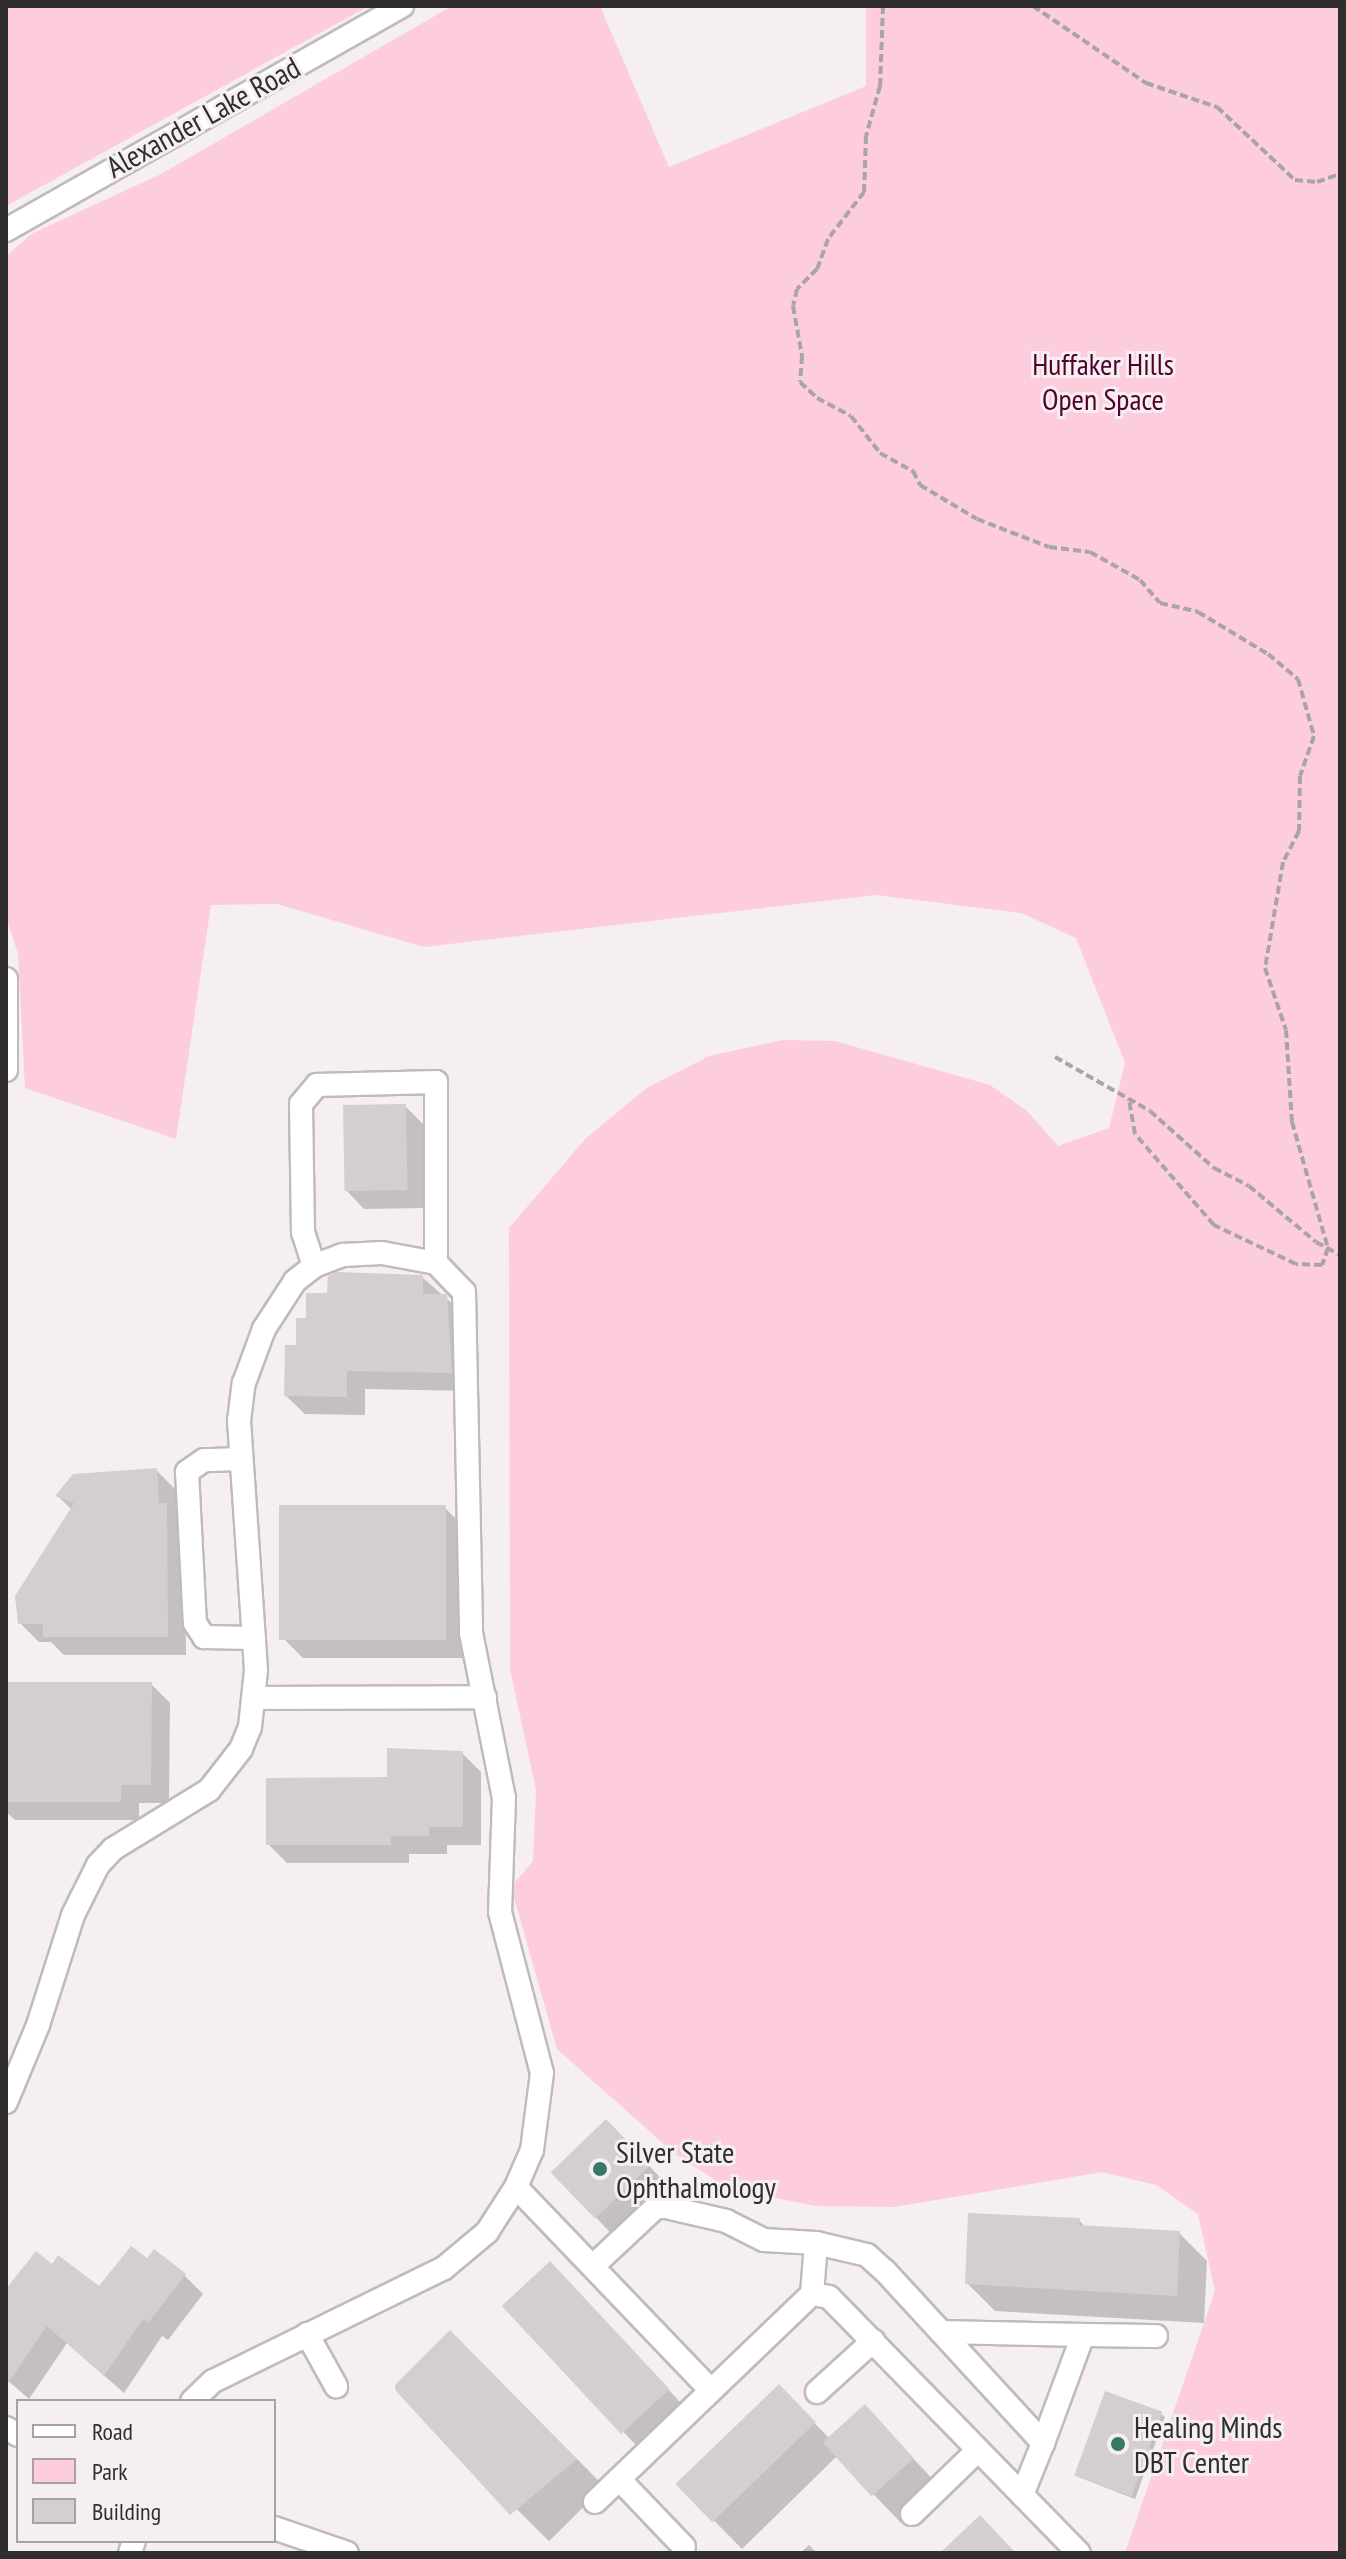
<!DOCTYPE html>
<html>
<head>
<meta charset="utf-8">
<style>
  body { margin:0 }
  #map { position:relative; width:1346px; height:2559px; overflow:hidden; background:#f6eff1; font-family:"PT Sans Narrow",sans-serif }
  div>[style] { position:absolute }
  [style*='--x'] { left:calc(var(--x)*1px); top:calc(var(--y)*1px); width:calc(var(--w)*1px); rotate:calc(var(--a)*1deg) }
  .green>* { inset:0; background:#fdccdd }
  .shadow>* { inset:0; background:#0003; transform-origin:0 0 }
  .building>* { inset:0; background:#d4ced0; transform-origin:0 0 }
  .path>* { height:4px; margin-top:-2px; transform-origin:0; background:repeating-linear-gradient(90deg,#a9a4a5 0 8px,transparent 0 12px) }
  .roads { filter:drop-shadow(2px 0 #c0babc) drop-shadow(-2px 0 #c0babc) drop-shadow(0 2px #c0babc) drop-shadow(0 -2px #c0babc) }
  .minor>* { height:22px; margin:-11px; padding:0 11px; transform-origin:11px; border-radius:11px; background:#fff }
  .dots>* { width:22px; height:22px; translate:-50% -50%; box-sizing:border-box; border:4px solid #f6eff1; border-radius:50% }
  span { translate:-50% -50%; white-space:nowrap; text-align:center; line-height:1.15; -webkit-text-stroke:6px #f6eff1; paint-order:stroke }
  .street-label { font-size:30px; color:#2f2d2d }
  .park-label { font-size:30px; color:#52002c }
  .poi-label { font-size:30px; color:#2f2d2d }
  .left { translate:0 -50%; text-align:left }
  .frame { position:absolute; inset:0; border:8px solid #2f2d2d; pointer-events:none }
  .legend { position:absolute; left:16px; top:2399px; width:260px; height:144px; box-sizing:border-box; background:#f6eff1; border:2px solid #a6a1a3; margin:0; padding:10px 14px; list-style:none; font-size:24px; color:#2f2d2d }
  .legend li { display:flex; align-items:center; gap:16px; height:40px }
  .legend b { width:40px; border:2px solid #a6a1a3 }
</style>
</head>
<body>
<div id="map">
  <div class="green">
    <i style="clip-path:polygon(6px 6px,369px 6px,6px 206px)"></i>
    <i style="clip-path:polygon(452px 6px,600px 6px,669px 167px,866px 86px,866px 6px,1340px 6px,1340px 2553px,1125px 2553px,1215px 2291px,1198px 2214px,1156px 2185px,1102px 2172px,894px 2207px,816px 2206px,729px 2189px,674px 2153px,557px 2049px,511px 1887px,533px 1861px,536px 1790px,510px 1669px,509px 1228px,586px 1138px,647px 1088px,709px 1056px,783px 1040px,835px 1041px,990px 1085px,1027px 1111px,1058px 1146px,1109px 1128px,1125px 1063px,1076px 938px,1021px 913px,876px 895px,424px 947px,277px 904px,211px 905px,176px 1139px,25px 1088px,18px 954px,6px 916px,6px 257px,31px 234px,161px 174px)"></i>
  </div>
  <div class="shadow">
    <i style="clip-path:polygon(405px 1106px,424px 1125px,425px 1208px,364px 1209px,346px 1190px)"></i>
    <i style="clip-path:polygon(422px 1277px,465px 1315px,470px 1391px,365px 1389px,365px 1415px,305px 1414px,286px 1396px,308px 1320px,329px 1295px)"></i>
    <i style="clip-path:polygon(156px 1470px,175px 1489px,177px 1516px,185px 1524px,186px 1655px,64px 1655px,51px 1642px,39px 1642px,20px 1623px,72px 1510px,58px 1496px)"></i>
    <i style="clip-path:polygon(445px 1508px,464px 1527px,464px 1658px,303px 1658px,284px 1639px)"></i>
    <i style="clip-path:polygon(6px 1684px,151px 1684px,170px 1703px,169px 1803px,139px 1803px,139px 1820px,15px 1820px,6px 1812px)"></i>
    <i style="clip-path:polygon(462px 1753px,481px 1772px,481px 1845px,447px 1845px,447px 1854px,409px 1854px,409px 1863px,287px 1863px,268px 1844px,389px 1779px)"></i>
    <i style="clip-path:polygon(634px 2150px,676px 2194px,622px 2245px,553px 2172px)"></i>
    <i style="clip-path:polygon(1079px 2220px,1086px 2228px,1179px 2233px,1207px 2261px,1204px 2323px,995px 2311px,967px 2283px)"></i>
    <i style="clip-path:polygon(147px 2261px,184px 2275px,203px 2294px,168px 2340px,162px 2336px,124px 2393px,67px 2343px,29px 2399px,6px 2379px,6px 2292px,52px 2267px,100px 2289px)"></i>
    <i style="clip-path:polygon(577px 2292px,695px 2418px,650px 2460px,504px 2306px)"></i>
    <i style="left:450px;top:2332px;width:218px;height:78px;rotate:45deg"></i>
    <i style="clip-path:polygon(779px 2387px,830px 2439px,865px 2407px,940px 2487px,901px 2523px,837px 2456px,742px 2549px,681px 2487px)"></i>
    <i style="clip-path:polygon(1161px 2414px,1165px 2417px,1135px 2499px,1076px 2476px)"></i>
    <i style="clip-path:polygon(809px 2545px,817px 2553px,800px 2553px)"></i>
  </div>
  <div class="building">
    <i style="left:406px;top:1104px;width:86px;height:63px;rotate:89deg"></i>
    <i style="clip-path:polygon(337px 1272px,423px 1275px,423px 1294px,447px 1294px,452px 1373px,347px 1371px,347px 1397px,284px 1396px,285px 1345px,296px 1345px,296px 1318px,306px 1318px,306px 1293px,327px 1293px,328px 1276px)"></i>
    <i style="clip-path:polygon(157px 1468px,159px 1503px,167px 1503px,168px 1637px,43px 1637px,43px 1624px,18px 1624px,15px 1596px,74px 1503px,55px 1496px,73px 1474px)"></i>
    <i style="left:279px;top:1505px;width:167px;height:135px"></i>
    <i style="clip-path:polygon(6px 1682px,152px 1682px,151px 1785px,121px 1785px,121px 1802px,6px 1802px)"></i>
    <i style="clip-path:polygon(387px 1748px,463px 1751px,463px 1827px,429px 1827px,429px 1836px,391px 1836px,391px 1845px,266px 1845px,266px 1778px,387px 1777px)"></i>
    <i style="left:606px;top:2119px;width:64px;height:77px;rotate:46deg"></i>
    <i style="clip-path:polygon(968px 2213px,1080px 2218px,1079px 2225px,1180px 2231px,1177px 2296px,965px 2284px)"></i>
    <i style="clip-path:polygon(131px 2246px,147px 2258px,154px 2249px,186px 2274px,148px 2323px,143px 2319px,104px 2376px,47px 2326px,6px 2386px,6px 2289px,36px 2251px,52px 2264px,58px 2255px,99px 2286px)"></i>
    <i style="left:550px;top:2261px;width:175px;height:66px;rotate:47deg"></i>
    <i style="clip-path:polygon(450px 2330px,577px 2459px,510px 2515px,396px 2391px,395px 2385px)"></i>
    <i style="left:779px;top:2384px;width:53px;height:144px;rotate:46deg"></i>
    <i style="left:1105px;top:2391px;width:61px;height:90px;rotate:20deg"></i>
    <i style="left:865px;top:2404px;width:73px;height:57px;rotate:48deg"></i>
    <i style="clip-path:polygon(980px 2515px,1016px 2553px,940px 2553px)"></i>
  </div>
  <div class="path">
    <i style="--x:883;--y:6;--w:80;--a:92.1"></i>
    <i style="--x:880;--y:86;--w:52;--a:105.6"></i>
    <i style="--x:866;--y:136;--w:56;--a:92"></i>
    <i style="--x:864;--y:192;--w:59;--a:127.5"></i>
    <i style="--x:828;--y:239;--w:32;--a:110"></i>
    <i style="--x:817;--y:269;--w:28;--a:135"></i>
    <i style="--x:797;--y:289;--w:17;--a:103"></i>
    <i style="--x:793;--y:306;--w:51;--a:79.8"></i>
    <i style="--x:802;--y:356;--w:26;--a:94"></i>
    <i style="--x:800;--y:382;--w:23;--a:43"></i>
    <i style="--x:817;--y:398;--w:38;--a:28"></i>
    <i style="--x:851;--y:416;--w:47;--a:51.9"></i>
    <i style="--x:880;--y:453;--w:38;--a:29"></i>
    <i style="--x:913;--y:471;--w:16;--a:63"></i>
    <i style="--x:920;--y:485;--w:66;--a:30.8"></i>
    <i style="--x:977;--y:519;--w:77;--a:21.3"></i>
    <i style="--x:1049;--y:547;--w:41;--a:7"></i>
    <i style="--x:1090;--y:552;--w:57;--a:29.2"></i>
    <i style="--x:1140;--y:580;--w:30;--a:49"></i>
    <i style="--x:1160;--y:603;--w:39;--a:13"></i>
    <i style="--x:1198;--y:612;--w:82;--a:31"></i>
    <i style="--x:1268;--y:654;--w:39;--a:40"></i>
    <i style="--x:1298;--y:679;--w:59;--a:74.3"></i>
    <i style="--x:1314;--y:736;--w:42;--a:109.3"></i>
    <i style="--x:1300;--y:776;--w:55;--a:91"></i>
    <i style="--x:1299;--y:831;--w:35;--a:117"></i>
    <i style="--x:1283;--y:862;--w:108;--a:99.6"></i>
    <i style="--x:1265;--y:968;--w:65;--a:71.3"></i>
    <i style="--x:1286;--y:1030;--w:92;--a:86.3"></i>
    <i style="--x:1292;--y:1122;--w:131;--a:74.1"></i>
    <i style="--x:1328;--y:1248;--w:18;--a:109"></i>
    <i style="--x:1322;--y:1265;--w:26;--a:-178"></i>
    <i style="--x:1296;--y:1264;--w:91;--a:-154.6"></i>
    <i style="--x:1214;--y:1225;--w:121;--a:-131"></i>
    <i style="--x:1135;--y:1134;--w:35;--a:-100"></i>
    <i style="--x:1033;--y:6;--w:137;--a:34.3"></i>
    <i style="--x:1146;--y:83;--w:75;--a:18.7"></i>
    <i style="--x:1217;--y:107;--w:107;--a:43.1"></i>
    <i style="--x:1295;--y:180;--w:22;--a:5"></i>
    <i style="--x:1317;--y:182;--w:24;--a:-19"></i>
    <i style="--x:1055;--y:1057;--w:109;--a:29.6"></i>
    <i style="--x:1150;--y:1111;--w:86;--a:41.7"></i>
    <i style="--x:1214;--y:1168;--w:39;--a:27"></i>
    <i style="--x:1249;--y:1186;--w:87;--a:39.9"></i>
    <i style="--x:1316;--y:1242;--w:27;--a:28"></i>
  </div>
  <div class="roads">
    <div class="minor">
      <i style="--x:6;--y:230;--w:455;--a:-29.5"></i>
      <i style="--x:6;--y:979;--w:91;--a:90"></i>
      <i style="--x:314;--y:1266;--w:36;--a:-108"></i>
      <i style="--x:303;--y:1232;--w:128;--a:-90.9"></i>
      <i style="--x:301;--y:1104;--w:25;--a:-50"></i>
      <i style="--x:317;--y:1085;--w:119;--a:-1.4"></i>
      <i style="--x:436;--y:1082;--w:181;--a:90"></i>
      <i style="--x:241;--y:1459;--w:37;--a:178"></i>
      <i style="--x:204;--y:1460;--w:21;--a:145"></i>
      <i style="--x:187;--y:1472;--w:151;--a:87"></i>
      <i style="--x:195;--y:1623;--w:17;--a:57"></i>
      <i style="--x:204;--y:1637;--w:50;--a:1.1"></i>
      <i style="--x:255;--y:1698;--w:230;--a:-0.2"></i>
      <i style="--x:6;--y:2102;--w:83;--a:-67.4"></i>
      <i style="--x:38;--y:2025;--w:115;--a:-72.3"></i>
      <i style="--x:73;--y:1915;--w:56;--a:-63.4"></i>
      <i style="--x:98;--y:1865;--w:22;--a:-47"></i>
      <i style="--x:113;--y:1849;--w:113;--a:-31.6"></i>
      <i style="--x:209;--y:1790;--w:52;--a:-52"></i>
      <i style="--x:241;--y:1749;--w:24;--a:-68"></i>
      <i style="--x:250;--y:1727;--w:57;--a:-84"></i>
      <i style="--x:256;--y:1670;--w:250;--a:-93.9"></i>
      <i style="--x:239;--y:1421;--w:38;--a:-83"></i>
      <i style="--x:244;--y:1383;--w:58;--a:-69.7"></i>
      <i style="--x:264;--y:1329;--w:57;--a:-57.1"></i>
      <i style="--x:295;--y:1281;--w:24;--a:-38"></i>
      <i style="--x:314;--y:1266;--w:31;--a:-21"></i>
      <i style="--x:343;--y:1255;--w:39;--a:-3"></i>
      <i style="--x:382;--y:1253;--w:55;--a:10.5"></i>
      <i style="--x:436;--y:1263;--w:40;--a:46"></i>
      <i style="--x:464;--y:1292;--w:341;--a:88.8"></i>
      <i style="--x:471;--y:1633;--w:168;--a:78.7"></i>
      <i style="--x:504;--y:1798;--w:114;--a:92"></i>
      <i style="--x:500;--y:1912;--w:166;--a:75.4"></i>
      <i style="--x:542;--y:2073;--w:78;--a:97.4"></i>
      <i style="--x:532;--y:2150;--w:40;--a:113.4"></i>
      <i style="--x:516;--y:2187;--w:54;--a:122.8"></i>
      <i style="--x:487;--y:2232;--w:56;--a:140.1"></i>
      <i style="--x:444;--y:2268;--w:257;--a:153.9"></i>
      <i style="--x:213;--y:2381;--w:29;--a:136"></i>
      <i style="--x:516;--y:2187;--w:281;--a:46.2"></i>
      <i style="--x:816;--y:2243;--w:52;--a:13.2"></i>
      <i style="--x:867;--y:2255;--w:24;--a:42"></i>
      <i style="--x:885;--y:2271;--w:234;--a:47.4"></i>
      <i style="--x:1043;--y:2443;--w:56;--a:112"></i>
      <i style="--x:594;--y:2265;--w:85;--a:-43.1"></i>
      <i style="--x:656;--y:2207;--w:10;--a:0"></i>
      <i style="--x:666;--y:2207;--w:62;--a:13.1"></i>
      <i style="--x:726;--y:2221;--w:42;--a:26.6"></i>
      <i style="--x:764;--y:2240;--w:52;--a:3.3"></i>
      <i style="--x:816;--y:2243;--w:51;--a:94.5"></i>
      <i style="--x:941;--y:2332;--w:142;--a:1.2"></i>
      <i style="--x:1083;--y:2335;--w:115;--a:110.3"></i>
      <i style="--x:307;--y:2334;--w:60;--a:60.9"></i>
      <i style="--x:1083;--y:2335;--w:73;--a:0.8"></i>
      <i style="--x:817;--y:2392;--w:76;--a:-42.3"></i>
      <i style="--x:6;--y:2428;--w:14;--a:30"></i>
      <i style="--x:619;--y:2479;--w:94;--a:46.3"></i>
      <i style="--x:595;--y:2502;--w:301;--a:-43.8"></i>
      <i style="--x:812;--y:2294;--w:17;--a:10"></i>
      <i style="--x:829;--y:2297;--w:358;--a:45.7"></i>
      <i style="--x:912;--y:2514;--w:92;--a:-44.1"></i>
      <i style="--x:274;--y:2528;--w:77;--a:18.9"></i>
      <i style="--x:130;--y:2553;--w:13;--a:-72"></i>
    </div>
  </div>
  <div class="dots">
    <i style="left:600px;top:2169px;background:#377869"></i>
    <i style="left:1118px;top:2444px;background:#377869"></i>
  </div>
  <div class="street-label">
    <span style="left:203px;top:117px;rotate:-29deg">Alexander Lake Road</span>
  </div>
  <div class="park-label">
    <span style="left:1103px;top:381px">Huffaker Hills<br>Open Space</span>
  </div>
  <div class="poi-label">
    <span class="left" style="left:616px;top:2169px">Silver State<br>Ophthalmology</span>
    <span class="left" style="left:1134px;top:2444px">Healing Minds<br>DBT Center</span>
  </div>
  <div class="frame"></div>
  <ul class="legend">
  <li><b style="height:10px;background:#fff"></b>Road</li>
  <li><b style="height:22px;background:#fdccdd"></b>Park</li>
  <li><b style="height:22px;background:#d4ced0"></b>Building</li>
  </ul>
</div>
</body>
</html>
